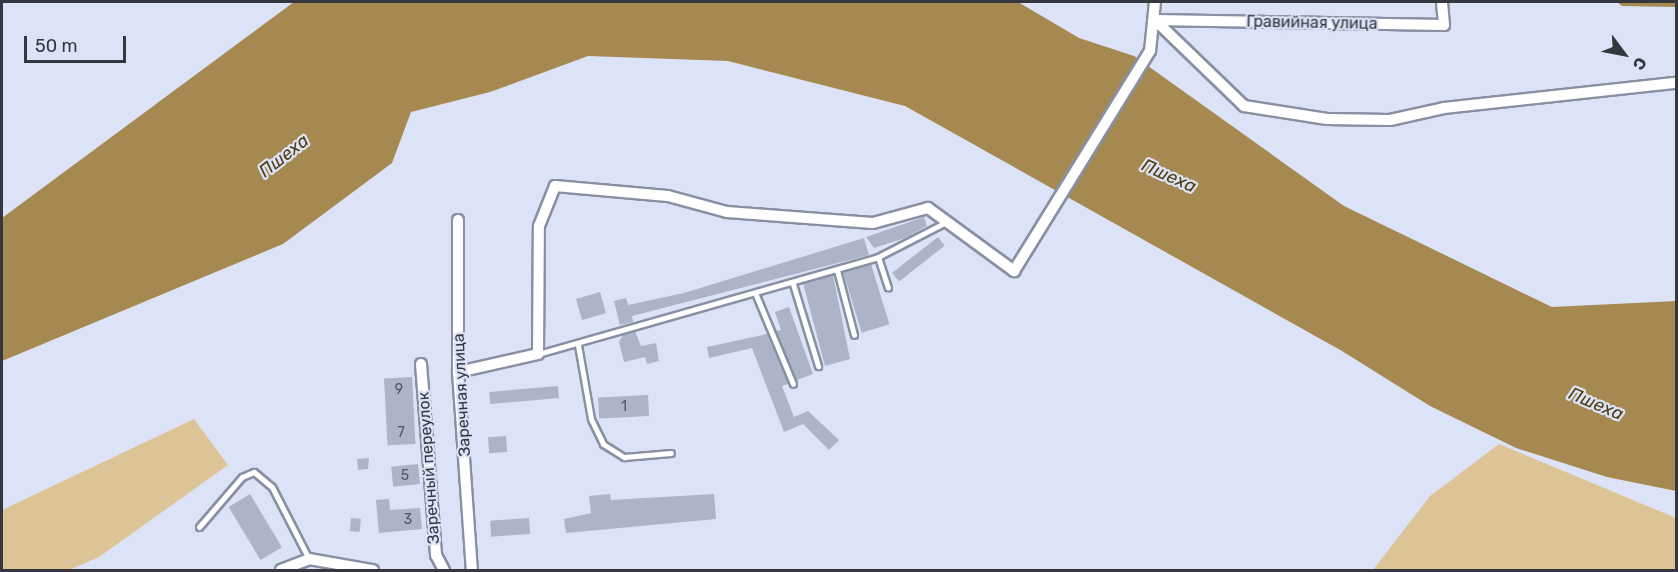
<!DOCTYPE html>
<html>
<head>
<meta charset="utf-8">
<style>
  body { margin:0 }
  #map { position:relative; width:1678px; height:572px; overflow:hidden; background:#dce3f7; font-family:Rubik,sans-serif }
  div>[style] { position:absolute }
  [style*='--x'] { left:calc(var(--x)*1px); top:calc(var(--y)*1px); width:calc(var(--w)*1px); rotate:calc(var(--a)*1deg) }
  .green>* { inset:0; background:#ddc496 }
  .water>* { inset:0; background:#a58951 }
  .building>* { inset:0; background:#adb4c7; transform-origin:0 0 }
  .roads { filter:drop-shadow(2px 0 #8990a2) drop-shadow(-2px 0 #8990a2) drop-shadow(0 2px #8990a2) drop-shadow(0 -2px #8990a2) }
  .lane>* { height:5px; margin:-2.5px; padding:0 2.5px; transform-origin:2.5px; border-radius:2.5px; background:#fff }
  .street>* { height:10px; margin:-5px; padding:0 5px; transform-origin:5px; border-radius:5px; background:#fff }
  span { translate:-50% -50%; white-space:nowrap; text-align:center; line-height:1.15; -webkit-text-stroke:4.5px #dce3f7; paint-order:stroke }
  .number-label { font-size:14px; color:#525660 }
  .number-label span { -webkit-text-stroke-width:0 }
  .street-label { font-size:16px; color:#34373e }
  .water-label { font-size:18px; color:#513c0e; font-style:italic }
  .frame { position:absolute; inset:0; border:3px solid #34373e; pointer-events:none }
  .north { position:absolute; left:1594px; top:24px; width:60px; height:60px; -webkit-text-stroke:4px #dce3f7; paint-order:stroke; rotate:122deg; font-size:16px; font-weight:700; line-height:24px; text-align:center; color:#34373e }
  .north::after { content:''; display:block; margin:auto; width:21px; height:27px; background:#34373e; clip-path:polygon(50% 0,100% 100%,50% 72%,0 100%) }
  .scale { position:absolute; left:24px; top:36px; width:102px; height:27px; box-sizing:border-box; border:3px solid #34373e; border-top:0; padding-left:8px; font-size:18px; line-height:21px; white-space:nowrap; color:#34373e; -webkit-text-stroke:4px #dce3f7; paint-order:stroke }
</style>
</head>
<body>
<div id="map">
  <div class="green">
    <i style="clip-path:polygon(194px 419px,228px 465px,99px 557px,69px 570px,2px 570px,2px 510px)"></i>
    <i style="clip-path:polygon(1499px 444px,1676px 518px,1676px 570px,1373px 570px,1430px 496px)"></i>
  </div>
  <div class="water">
    <i style="clip-path:polygon(294px 2px,1018px 2px,1079px 38px,1134px 56px,1344px 206px,1552px 307px,1676px 301px,1676px 491px,1607px 477px,1516px 448px,1430px 406px,1342px 351px,905px 106px,728px 61px,588px 56px,490px 92px,411px 112px,392px 163px,283px 244px,2px 361px,2px 218px)"></i>
    <i style="clip-path:polygon(1617px 2px,1676px 2px,1676px 7px,1622px 6px)"></i>
  </div>
  <div class="building">
    <i style="clip-path:polygon(924px 217px,927px 226px,905px 238px,874px 248px,866px 237px)"></i>
    <i style="left:938px;top:237px;width:11px;height:58px;rotate:52deg"></i>
    <i style="clip-path:polygon(864px 238px,869px 255px,632px 316px,633px 322px,620px 325px,614px 301px,626px 298px,628px 305px,684px 293px)"></i>
    <i style="left:871px;top:264px;width:63px;height:29px;rotate:73deg"></i>
    <i style="clip-path:polygon(833px 275px,850px 359px,825px 366px,803px 283px)"></i>
    <i style="left:600px;top:292px;width:22px;height:25px;rotate:74deg"></i>
    <i style="clip-path:polygon(789px 307px,813px 374px,797px 380px,776px 331px,781px 330px,775px 312px)"></i>
    <i style="clip-path:polygon(635px 331px,641px 346px,656px 343px,659px 361px,647px 364px,645px 357px,624px 362px,619px 342px,623px 335px)"></i>
    <i style="clip-path:polygon(767px 334px,788px 384px,782px 386px,794px 417px,808px 411px,839px 440px,829px 450px,803px 424px,784px 432px,752px 348px,709px 358px,707px 347px)"></i>
    <i style="left:412px;top:377px;width:67px;height:28px;rotate:87deg"></i>
    <i style="left:558px;top:386px;width:12px;height:69px;rotate:85deg"></i>
    <i style="left:648px;top:395px;width:21px;height:50px;rotate:87deg"></i>
    <i style="left:506px;top:436px;width:16px;height:18px;rotate:86deg"></i>
    <i style="clip-path:polygon(369px 458px,368px 469px,358px 470px,357px 459px)"></i>
    <i style="left:418px;top:464px;width:20px;height:27px;rotate:84deg"></i>
    <i style="left:250px;top:494px;width:62px;height:25px;rotate:59deg"></i>
    <i style="clip-path:polygon(610px 494px,611px 500px,714px 494px,716px 519px,566px 533px,564px 519px,591px 513px,589px 496px)"></i>
    <i style="clip-path:polygon(389px 499px,390px 510px,420px 508px,422px 529px,379px 533px,376px 500px)"></i>
    <i style="left:351px;top:518px;width:10px;height:13px;rotate:6deg"></i>
    <i style="left:529px;top:518px;width:16px;height:39px;rotate:86deg"></i>
  </div>
  <div class="roads">
    <div class="lane">
      <i style="--x:878;--y:257;--w:32;--a:72"></i>
      <i style="--x:837;--y:270;--w:67;--a:75.3"></i>
      <i style="--x:793;--y:284;--w:86;--a:73"></i>
      <i style="--x:756;--y:295;--w:96;--a:67.4"></i>
      <i style="--x:578;--y:345;--w:75;--a:80"></i>
      <i style="--x:591;--y:419;--w:28;--a:64"></i>
      <i style="--x:603;--y:444;--w:25;--a:32"></i>
      <i style="--x:624;--y:457;--w:47;--a:-4.9"></i>
      <i style="--x:538;--y:354;--w:354;--a:-15.9"></i>
      <i style="--x:878;--y:257;--w:76;--a:-27.2"></i>
      <i style="--x:199;--y:527;--w:66;--a:-49.3"></i>
      <i style="--x:242;--y:477;--w:13;--a:-23"></i>
      <i style="--x:254;--y:472;--w:23;--a:40"></i>
      <i style="--x:272;--y:487;--w:81;--a:62.8"></i>
    </div>
    <div class="street">
      <i style="--x:1155;--y:20;--w:124;--a:44"></i>
      <i style="--x:1244;--y:106;--w:84;--a:8.9"></i>
      <i style="--x:1327;--y:119;--w:63;--a:0.9"></i>
      <i style="--x:1390;--y:120;--w:55;--a:-12.5"></i>
      <i style="--x:1444;--y:108;--w:233;--a:-6.2"></i>
      <i style="--x:1155;--y:20;--w:289;--a:1"></i>
      <i style="--x:1444;--y:25;--w:23;--a:-95"></i>
      <i style="--x:458;--y:220;--w:152;--a:90"></i>
      <i style="--x:458;--y:372;--w:198;--a:86"></i>
      <i style="--x:421;--y:364;--w:192;--a:85.5"></i>
      <i style="--x:436;--y:555;--w:17;--a:62"></i>
      <i style="--x:458;--y:372;--w:82;--a:-12.7"></i>
      <i style="--x:538;--y:354;--w:128;--a:-89.6"></i>
      <i style="--x:539;--y:226;--w:43;--a:-68.2"></i>
      <i style="--x:555;--y:186;--w:113;--a:5.1"></i>
      <i style="--x:668;--y:196;--w:61;--a:15.2"></i>
      <i style="--x:727;--y:212;--w:146;--a:4.3"></i>
      <i style="--x:873;--y:223;--w:57;--a:-15.3"></i>
      <i style="--x:928;--y:208;--w:107;--a:36.2"></i>
      <i style="--x:1014;--y:271;--w:259;--a:-58.3"></i>
      <i style="--x:1150;--y:51;--w:49;--a:-84.2"></i>
      <i style="--x:281;--y:570;--w:30;--a:-21"></i>
      <i style="--x:309;--y:559;--w:65;--a:9.8"></i>
    </div>
  </div>
  <div class="number-label">
    <span style="left:399px;top:390px">9</span>
    <span style="left:624px;top:407px">1</span>
    <span style="left:401px;top:433px">7</span>
    <span style="left:405px;top:476px">5</span>
    <span style="left:408px;top:520px">3</span>
  </div>
  <div class="street-label">
    <span style="left:1312px;top:23px;rotate:1deg">Гравийная улица</span>
    <span style="left:462px;top:395px;rotate:-93deg">Заречная улица</span>
    <span style="left:429px;top:468px;rotate:-94deg">Заречный переулок</span>
  </div>
  <div class="water-label">
    <span style="left:284px;top:156px;rotate:-38deg">Пшеха</span>
    <span style="left:1169px;top:176px;rotate:24deg">Пшеха</span>
    <span style="left:1596px;top:404px;rotate:23deg">Пшеха</span>
  </div>
  <div class="frame"></div>
  <div class="north">С</div>
  <div class="scale">50 m</div>
</div>
</body>
</html>
